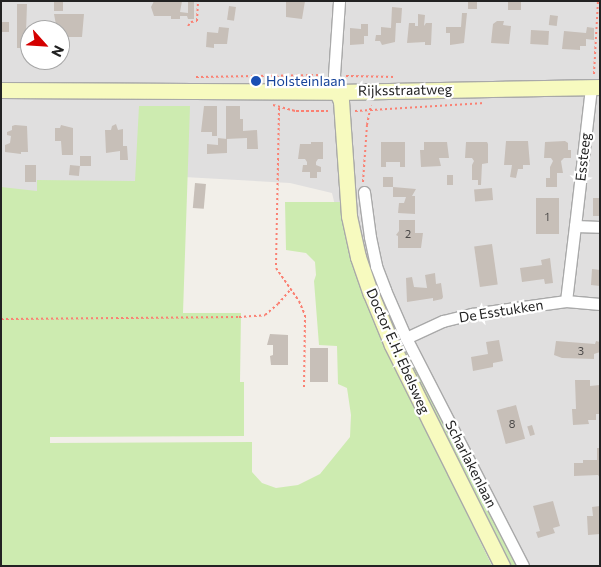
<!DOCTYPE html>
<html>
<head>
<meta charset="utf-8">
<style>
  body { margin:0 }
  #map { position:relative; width:601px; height:567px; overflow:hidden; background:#f2efe9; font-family:Commissioner,sans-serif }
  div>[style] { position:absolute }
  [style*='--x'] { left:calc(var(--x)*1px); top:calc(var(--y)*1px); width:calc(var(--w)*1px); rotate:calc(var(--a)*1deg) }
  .residential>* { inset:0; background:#e0dfdf }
  .grass>* { inset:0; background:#cdebb0 }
  .building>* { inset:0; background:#c7bfb8; transform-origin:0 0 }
  .path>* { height:2px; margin-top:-1px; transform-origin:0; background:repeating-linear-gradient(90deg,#fa8072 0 2.5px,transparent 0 5px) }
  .roads { filter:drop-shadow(1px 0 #a9a9a9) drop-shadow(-1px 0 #a9a9a9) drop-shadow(0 1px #a9a9a9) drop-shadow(0 -1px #a9a9a9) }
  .street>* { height:11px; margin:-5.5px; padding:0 5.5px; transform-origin:5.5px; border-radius:5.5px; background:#fff }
  .secondary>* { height:15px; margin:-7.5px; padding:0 7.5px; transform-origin:7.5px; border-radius:7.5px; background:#f7fabf }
  .dots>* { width:14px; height:14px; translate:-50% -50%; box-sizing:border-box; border:2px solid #fff; border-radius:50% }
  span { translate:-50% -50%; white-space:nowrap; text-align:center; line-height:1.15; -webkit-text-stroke:4.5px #fff; paint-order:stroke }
  .number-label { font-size:11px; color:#4b4948 }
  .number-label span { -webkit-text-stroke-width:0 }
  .transit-label { font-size:14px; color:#164399 }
  .left { translate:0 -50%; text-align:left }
  .street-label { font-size:14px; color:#222 }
  .frame { position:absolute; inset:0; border:2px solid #222; pointer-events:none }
  .north { position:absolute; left:20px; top:20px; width:50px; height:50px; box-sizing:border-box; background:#fff; border:1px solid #a7a7a7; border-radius:50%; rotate:116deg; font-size:14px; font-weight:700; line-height:20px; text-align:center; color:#222 }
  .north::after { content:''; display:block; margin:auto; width:18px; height:22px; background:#d40000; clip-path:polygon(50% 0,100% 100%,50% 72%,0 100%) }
</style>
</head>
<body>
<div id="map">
  <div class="residential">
    <i style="clip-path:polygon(evenodd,1px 1px,600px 1px,600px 566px,521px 566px,398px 338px,378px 294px,344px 243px,332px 193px,290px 183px,184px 177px,1px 216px,1px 1px,30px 30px,60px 30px,60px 60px,30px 60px,30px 30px)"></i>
  </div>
  <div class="grass">
    <i style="clip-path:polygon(139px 106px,190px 106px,183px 313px,241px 313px,240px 382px,244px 382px,244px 436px,50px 437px,50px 443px,252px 442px,252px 472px,262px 483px,276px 488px,298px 485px,320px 474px,350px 437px,351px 415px,347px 388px,338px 384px,337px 346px,319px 345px,314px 281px,316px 275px,315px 262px,306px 253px,286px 250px,285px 202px,340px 202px,353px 263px,385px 343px,492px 566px,1px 566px,1px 187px,37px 191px,37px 180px,135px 181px)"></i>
    <i style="clip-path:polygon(403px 343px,519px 566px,510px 566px,400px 344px)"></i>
  </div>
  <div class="building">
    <i style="left:54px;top:1px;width:9px;height:10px"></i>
    <i style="clip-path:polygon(154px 1px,182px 1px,180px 12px,188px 13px,188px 2px,194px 2px,194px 19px,188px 19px,187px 16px,180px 16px,180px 19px,171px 19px,171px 16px,154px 16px,151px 7px)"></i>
    <i style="clip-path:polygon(286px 1px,305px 1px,302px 19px,286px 17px)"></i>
    <i style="left:468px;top:1px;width:9px;height:8px"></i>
    <i style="left:508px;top:1px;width:13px;height:9px"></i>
    <i style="clip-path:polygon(17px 4px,27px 4px,26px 33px,30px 33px,30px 48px,17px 48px)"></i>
    <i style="left:229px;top:6px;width:7px;height:14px;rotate:8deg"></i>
    <i style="clip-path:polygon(392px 7px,402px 8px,401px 23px,396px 23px,395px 42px,382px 45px,380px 41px,375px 41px,376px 35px,381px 35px,381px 27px,391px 28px)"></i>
    <i style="clip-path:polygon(462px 13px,467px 13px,464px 43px,450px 45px,450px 33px,446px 33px,446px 27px,461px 27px)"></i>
    <i style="clip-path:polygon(54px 14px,84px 14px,82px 37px,62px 37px,62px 30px,57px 30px)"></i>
    <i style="clip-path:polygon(418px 14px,425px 15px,424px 26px,426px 23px,432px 23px,431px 45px,425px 45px,425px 42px,407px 43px,409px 23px,415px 23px,415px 26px,418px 26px)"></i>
    <i style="left:550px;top:15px;width:8px;height:10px;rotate:7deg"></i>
    <i style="clip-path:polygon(497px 21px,504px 21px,503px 25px,511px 26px,509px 44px,491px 43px,493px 24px)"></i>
    <i style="left:2px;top:22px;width:7px;height:10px"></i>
    <i style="clip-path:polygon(361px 24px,368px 24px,368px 36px,364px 36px,364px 44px,350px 45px,350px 28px,361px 29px)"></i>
    <i style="clip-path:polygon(219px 27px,229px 28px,227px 44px,214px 44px,214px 48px,206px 47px,207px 32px,218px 33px)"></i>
    <i style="clip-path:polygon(587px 27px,594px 28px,594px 40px,586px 39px,586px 46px,580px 46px,580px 50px,562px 49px,564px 31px,586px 33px)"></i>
    <i style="left:531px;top:30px;width:18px;height:14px;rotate:3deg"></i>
    <i style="clip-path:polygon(204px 106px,217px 106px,217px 136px,212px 136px,212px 132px,201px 132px)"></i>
    <i style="clip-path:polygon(226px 106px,240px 106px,240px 119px,243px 119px,243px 131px,257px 130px,258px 149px,247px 149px,247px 138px,226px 139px)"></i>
    <i style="clip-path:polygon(116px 124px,118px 130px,123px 129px,123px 146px,127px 146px,128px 160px,120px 160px,120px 151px,106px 153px,105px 130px,111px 130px,112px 126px)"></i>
    <i style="clip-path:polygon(15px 125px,27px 126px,28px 152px,21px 152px,21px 154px,5px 152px,5px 145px,10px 143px,11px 136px,7px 135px,7px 132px,12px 130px,12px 126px)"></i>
    <i style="clip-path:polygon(61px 125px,73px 128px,73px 155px,62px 155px,61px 141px,55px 141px,55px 128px,60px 128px)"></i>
    <i style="clip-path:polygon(218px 138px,227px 139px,227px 153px,207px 154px,207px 144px,218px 145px)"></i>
    <i style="clip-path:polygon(506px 141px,528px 141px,530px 165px,523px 165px,523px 169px,518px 169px,516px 178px,510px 177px,512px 165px,504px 165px)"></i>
    <i style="clip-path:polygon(565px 141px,568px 143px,568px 150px,571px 150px,571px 158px,564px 158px,561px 161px,563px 173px,557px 173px,557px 187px,546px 187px,546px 178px,550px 178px,550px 167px,553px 161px,551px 158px,544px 158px,545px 142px)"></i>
    <i style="clip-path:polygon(311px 142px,323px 142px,323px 159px,318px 159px,316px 162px,316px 165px,321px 167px,321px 172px,317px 172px,317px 178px,310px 178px,310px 172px,302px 172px,303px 165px,307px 165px,307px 162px,305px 159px,298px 159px,300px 144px,311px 144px)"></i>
    <i style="clip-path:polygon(381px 142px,405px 142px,405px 167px,400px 167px,400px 162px,386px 162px,386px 167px,381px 167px)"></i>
    <i style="clip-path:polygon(424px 142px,447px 142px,449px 158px,439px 158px,441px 166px,421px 167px,420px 150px,424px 150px)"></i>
    <i style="clip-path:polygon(466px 142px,487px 142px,488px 144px,488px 163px,482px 164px,481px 185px,478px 185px,478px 180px,472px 180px,472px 165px,474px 161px,472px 158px,465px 158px)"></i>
    <i style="left:80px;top:156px;width:11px;height:10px"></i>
    <i style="left:25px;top:165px;width:11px;height:17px"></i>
    <i style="left:70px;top:165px;width:10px;height:10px;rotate:6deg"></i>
    <i style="left:447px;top:175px;width:6px;height:10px"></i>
    <i style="left:383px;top:177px;width:10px;height:10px"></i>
    <i style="left:195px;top:183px;width:11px;height:25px;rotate:5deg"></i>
    <i style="clip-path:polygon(393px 187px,416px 189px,412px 196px,415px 196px,415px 214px,398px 213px,399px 203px,404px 203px,406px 197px,393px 197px)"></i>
    <i style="left:492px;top:188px;width:12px;height:18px;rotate:85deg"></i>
    <i style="left:536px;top:198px;width:23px;height:36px"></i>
    <i style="left:593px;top:198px;width:7px;height:18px"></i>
    <i style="clip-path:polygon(399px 220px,415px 220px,415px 233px,423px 233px,421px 248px,398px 248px,398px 236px,396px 235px,399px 231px)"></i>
    <i style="left:492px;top:244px;width:41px;height:18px;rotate:82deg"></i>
    <i style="clip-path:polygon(550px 258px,553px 283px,545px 284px,544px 279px,522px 282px,520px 268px,542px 265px,541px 260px)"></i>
    <i style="clip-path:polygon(592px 269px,600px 270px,600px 286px,591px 285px)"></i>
    <i style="clip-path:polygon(435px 273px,436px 284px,441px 283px,443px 297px,442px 299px,433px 301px,433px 298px,407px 302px,406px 278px,412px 277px,414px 287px,427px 288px,425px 275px)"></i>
    <i style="clip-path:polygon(270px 334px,288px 335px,288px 365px,271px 365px,270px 356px,273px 355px,273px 345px,267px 345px)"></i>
    <i style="clip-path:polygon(499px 340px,503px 361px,493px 363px,493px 367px,473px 371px,471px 357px,488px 354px,486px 342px)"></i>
    <i style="clip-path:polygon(556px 341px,595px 344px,596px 341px,600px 342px,600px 352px,594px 354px,594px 359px,562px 358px,554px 355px)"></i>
    <i style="left:310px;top:348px;width:18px;height:34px"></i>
    <i style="clip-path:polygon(575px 380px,590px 380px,590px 386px,600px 385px,600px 414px,596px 414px,596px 420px,588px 420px,589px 424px,573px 425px,572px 409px,576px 409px)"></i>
    <i style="left:516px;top:405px;width:35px;height:20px;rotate:75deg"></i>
    <i style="left:532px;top:425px;width:10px;height:5px;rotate:73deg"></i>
    <i style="clip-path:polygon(597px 448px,600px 448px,600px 478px,598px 475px,574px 476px,574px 463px,583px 463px,583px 460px,597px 460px)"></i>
    <i style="clip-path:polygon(553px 501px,560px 526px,553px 528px,555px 533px,538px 538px,536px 532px,540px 531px,533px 506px)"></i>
    <i style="clip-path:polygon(600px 506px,600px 534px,588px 535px,587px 516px,593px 516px,592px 507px)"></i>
  </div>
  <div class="path">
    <i style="--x:188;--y:26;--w:5;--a:-53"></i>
    <i style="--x:191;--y:22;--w:6;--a:-9"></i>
    <i style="--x:197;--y:21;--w:20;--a:-87"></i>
    <i style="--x:594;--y:74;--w:73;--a:-86.9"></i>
    <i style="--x:346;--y:76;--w:50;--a:1.1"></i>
    <i style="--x:196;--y:77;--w:128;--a:-0.9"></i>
    <i style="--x:273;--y:105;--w:24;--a:15"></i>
    <i style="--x:296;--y:111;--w:32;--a:0"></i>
    <i style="--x:279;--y:108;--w:160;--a:91.1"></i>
    <i style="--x:276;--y:268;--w:40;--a:55.1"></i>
    <i style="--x:299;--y:301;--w:15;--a:67"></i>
    <i style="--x:305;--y:315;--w:72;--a:90.8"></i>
    <i style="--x:355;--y:111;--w:130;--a:-3.5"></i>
    <i style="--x:363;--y:182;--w:57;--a:-86"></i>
    <i style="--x:367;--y:125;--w:20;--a:-79"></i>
    <i style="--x:1;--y:319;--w:238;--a:-0.5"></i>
    <i style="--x:239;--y:317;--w:26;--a:-4"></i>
    <i style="--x:265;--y:315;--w:17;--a:-40"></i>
    <i style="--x:278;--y:304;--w:20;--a:-49"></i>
  </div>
  <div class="roads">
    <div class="street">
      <i style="--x:337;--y:92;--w:17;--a:-100"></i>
      <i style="--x:334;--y:75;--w:74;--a:-86.1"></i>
      <i style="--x:364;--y:192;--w:45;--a:82.4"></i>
      <i style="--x:370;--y:237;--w:30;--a:78"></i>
      <i style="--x:376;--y:266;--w:26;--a:69"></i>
      <i style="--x:385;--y:290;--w:52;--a:66.4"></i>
      <i style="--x:406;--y:338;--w:256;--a:62.8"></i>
      <i style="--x:575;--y:226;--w:140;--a:-83.4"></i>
      <i style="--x:566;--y:301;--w:76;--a:-83.2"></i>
      <i style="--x:575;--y:226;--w:25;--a:2"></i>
      <i style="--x:406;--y:338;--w:41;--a:-24.7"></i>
      <i style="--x:443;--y:321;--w:30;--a:-14"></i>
      <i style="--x:472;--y:314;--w:95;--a:-7.9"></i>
      <i style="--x:566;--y:301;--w:34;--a:5"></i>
    </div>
    <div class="secondary">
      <i style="--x:1;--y:90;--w:336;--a:0.3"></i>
      <i style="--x:337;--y:92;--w:263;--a:-1.1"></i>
      <i style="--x:337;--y:92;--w:10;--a:66"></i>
      <i style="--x:341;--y:101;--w:115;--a:86"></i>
      <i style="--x:349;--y:216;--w:42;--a:77.6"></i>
      <i style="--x:358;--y:257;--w:39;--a:71"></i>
      <i style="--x:371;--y:294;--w:55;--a:67.6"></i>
      <i style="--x:392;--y:345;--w:247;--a:63.5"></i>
    </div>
  </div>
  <div class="dots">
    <i style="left:256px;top:81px;background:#1a4fb4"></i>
  </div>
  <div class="number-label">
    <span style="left:547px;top:217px">1</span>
    <span style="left:408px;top:234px">2</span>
    <span style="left:581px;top:351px">3</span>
    <span style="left:512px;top:424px">8</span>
  </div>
  <div class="transit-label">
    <span class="left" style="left:266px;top:81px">Holsteinlaan</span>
  </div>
  <div class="street-label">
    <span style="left:405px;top:90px;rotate:-1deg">Rijksstraatweg</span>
    <span style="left:583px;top:157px;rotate:-84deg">Essteeg</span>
    <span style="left:501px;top:311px;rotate:-9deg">De Esstukken</span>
    <span style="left:398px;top:351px;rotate:66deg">Doctor E.H. Ebelsweg</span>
    <span style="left:471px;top:464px;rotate:63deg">Scharlakenlaan</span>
  </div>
  <div class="frame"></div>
  <div class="north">N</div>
</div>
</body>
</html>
